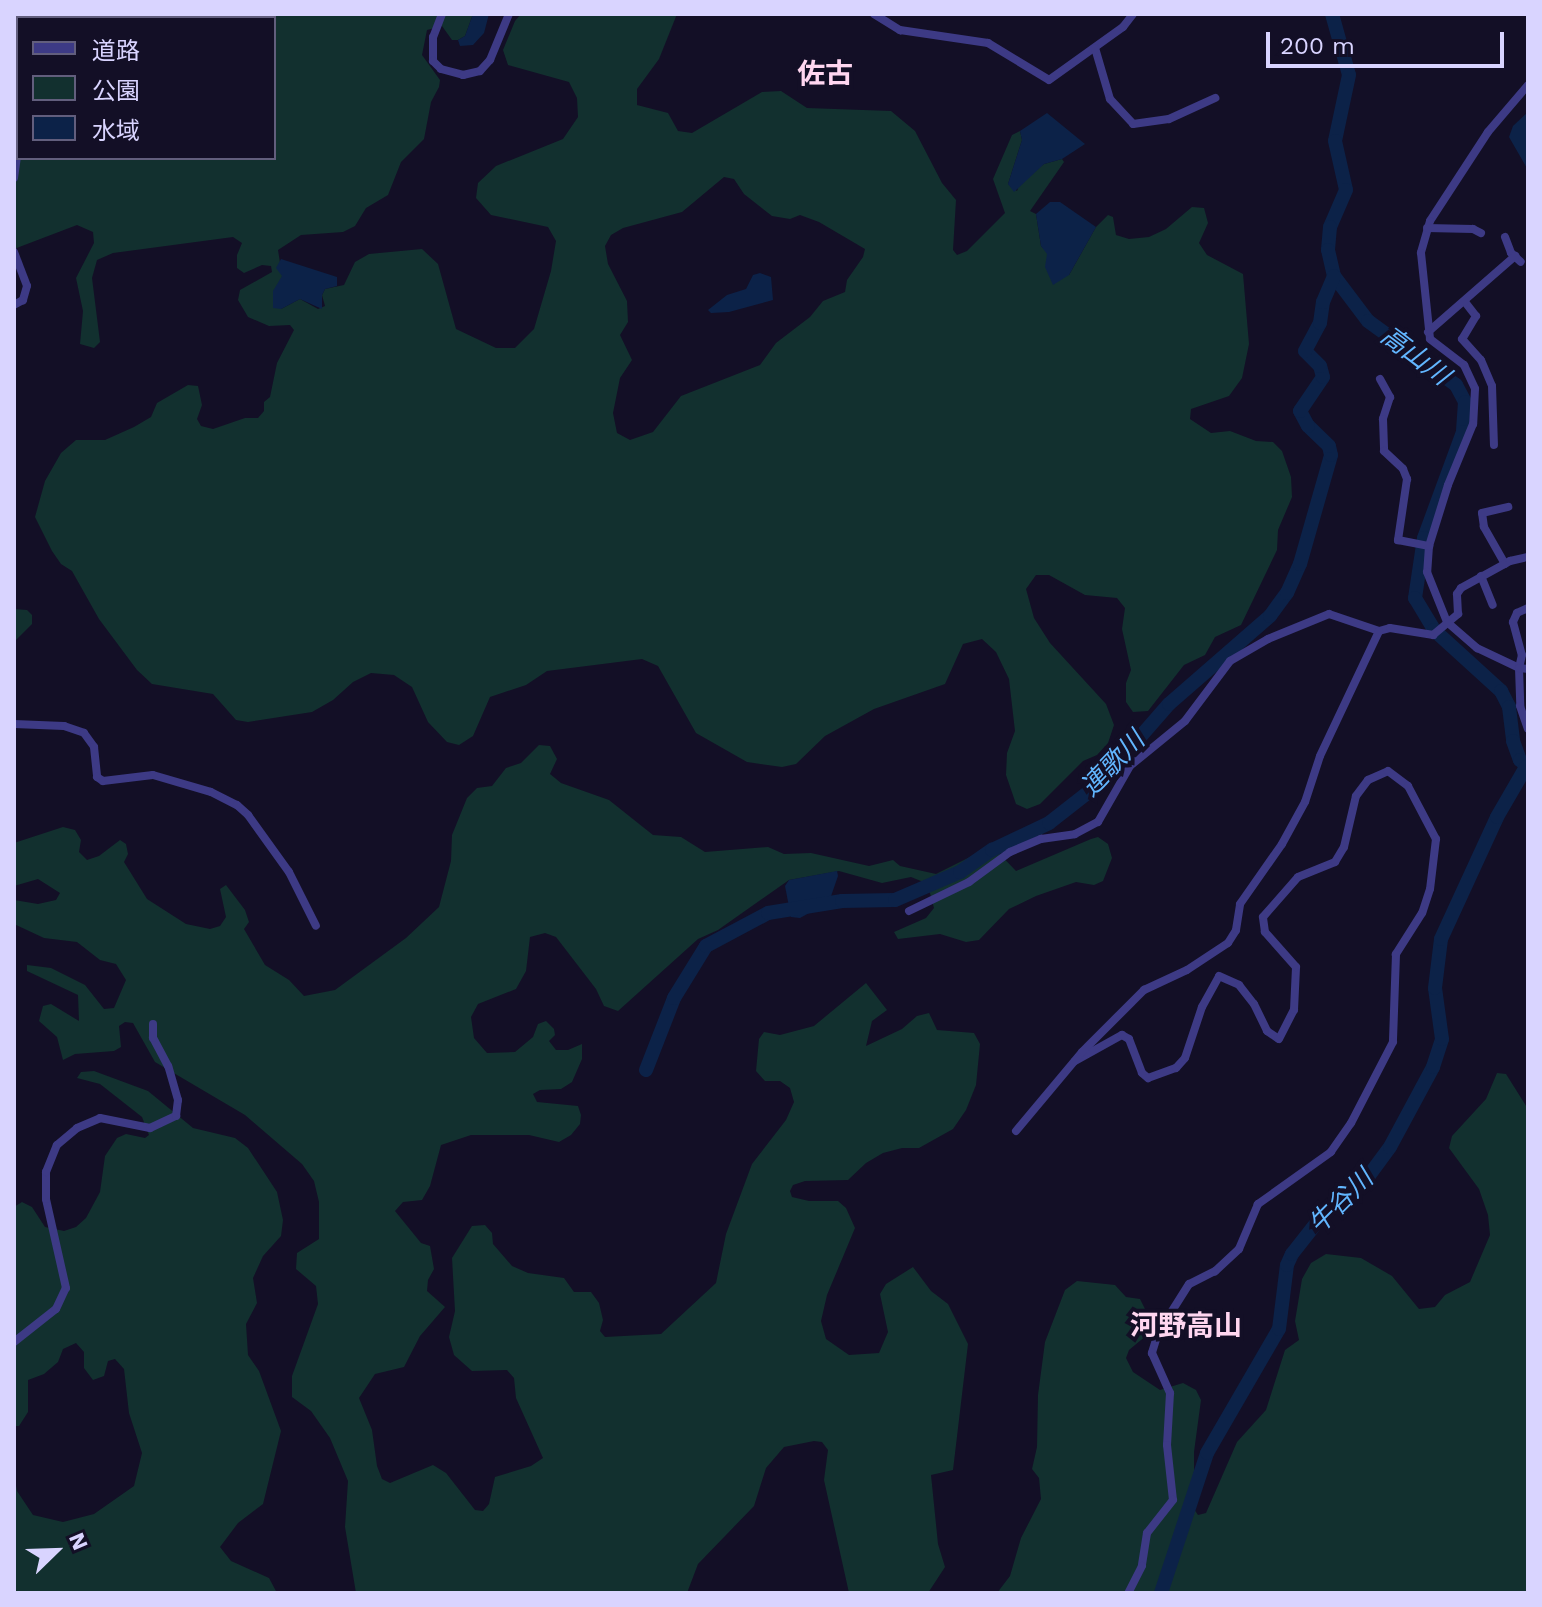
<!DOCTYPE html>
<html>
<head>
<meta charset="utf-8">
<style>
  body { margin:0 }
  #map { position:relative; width:1542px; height:1607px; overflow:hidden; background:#130f26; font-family:"Work Sans","Noto Sans JP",sans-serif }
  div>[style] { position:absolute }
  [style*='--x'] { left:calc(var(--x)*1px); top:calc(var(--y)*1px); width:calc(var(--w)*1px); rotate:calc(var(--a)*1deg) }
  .green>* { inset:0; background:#12302f; transform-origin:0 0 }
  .water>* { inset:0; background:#0c2248 }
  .river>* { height:14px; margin:-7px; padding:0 7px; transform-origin:7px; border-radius:7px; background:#0c2248 }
  .minor>* { height:8px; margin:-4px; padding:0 4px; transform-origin:4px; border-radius:4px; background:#3d3a85 }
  span { translate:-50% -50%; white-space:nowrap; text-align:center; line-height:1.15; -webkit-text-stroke:8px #130f26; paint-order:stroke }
  .water-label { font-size:26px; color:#62b6ff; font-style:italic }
  .quarter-label { font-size:28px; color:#ffd6f0; font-weight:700 }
  .frame { position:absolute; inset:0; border:16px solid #d9d4ff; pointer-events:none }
  .legend { position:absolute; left:16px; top:16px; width:260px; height:144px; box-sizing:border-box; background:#130f26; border:2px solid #625e7d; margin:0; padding:10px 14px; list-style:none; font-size:24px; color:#d9d4ff }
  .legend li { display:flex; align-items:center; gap:16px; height:40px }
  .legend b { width:40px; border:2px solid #625e7d }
  .north { position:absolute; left:16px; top:1511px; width:80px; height:80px; -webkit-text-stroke:6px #130f26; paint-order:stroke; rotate:67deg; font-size:22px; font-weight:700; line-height:32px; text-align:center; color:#d9d4ff }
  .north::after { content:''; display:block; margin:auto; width:28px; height:36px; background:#d9d4ff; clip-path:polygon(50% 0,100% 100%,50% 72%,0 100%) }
  .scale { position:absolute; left:1266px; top:32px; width:238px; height:36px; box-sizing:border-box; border:4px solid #d9d4ff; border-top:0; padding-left:10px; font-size:24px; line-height:28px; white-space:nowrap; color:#d9d4ff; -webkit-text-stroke:6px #130f26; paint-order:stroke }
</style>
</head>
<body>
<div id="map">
  <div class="green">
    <i style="left:37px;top:14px;width:110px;height:7px"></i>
    <i style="clip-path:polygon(evenodd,473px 14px,465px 36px,458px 40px,452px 40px,442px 26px,427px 30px,422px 55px,440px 80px,439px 87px,431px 102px,424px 139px,401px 162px,388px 195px,366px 208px,355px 226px,343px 232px,301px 235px,278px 250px,282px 275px,281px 309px,300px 299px,318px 309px,325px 306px,322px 295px,325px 289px,344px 285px,355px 262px,369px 254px,422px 249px,438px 264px,456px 329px,496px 348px,515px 348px,534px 329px,551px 271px,556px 241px,548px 227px,491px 215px,476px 198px,478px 183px,496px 166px,563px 139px,578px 117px,577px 98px,569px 82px,508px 65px,503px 50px,515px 21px,521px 14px,677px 14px,659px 59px,637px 89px,637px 105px,668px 113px,678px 131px,692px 133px,762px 92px,781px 91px,807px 108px,891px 111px,915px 131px,942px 183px,956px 200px,953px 250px,957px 255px,967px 251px,1005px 213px,993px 179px,1012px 135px,1020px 131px,1022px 140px,1008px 184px,1017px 191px,1020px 183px,1044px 164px,1062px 159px,1064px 162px,1030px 211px,1036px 214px,1041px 246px,1069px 275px,1096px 227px,1108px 215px,1113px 217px,1116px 235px,1129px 239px,1149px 237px,1166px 229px,1192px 207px,1204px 208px,1208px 223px,1199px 243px,1207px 255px,1243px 274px,1249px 344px,1242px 378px,1229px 396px,1191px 409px,1190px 419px,1211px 433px,1230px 431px,1256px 441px,1273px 442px,1282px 451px,1291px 477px,1292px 497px,1278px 530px,1277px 550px,1241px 625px,1215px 637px,1205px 655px,1184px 665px,1148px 711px,1133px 712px,1126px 702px,1126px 683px,1131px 670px,1122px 629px,1125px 608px,1117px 598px,1085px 595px,1049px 575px,1036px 575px,1026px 589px,1034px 618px,1050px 643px,1106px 704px,1114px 725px,1108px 743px,1097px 755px,1083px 761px,1040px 804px,1027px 809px,1016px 804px,1006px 775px,1007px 753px,1015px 731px,1009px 679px,996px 652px,982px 639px,963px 644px,945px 684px,874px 709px,825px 736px,796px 764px,782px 767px,747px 762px,696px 733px,658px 666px,642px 659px,547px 671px,526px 685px,490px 697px,473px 736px,459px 745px,447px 742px,428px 722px,412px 687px,394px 675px,371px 673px,353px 682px,333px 700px,312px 712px,248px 722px,236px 720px,213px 694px,152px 684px,137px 670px,99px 619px,72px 571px,61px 564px,52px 551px,35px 517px,45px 481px,61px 453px,76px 440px,105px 440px,134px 427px,151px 417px,157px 403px,188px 385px,198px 386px,202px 405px,197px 419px,201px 426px,213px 429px,245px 418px,258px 418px,264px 411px,264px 402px,270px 397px,277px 363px,294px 330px,290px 325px,269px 326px,248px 317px,238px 300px,240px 290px,272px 272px,271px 266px,262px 265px,244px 273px,237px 268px,237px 255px,242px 243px,233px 237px,113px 253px,97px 260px,92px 278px,100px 342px,94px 348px,80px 344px,83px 311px,76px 278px,94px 243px,93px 232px,77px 225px,14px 249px,14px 92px,18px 89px,18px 158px,274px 158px,274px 18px,269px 18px,272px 15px,473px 14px,724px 177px,734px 179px,744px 194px,772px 216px,790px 219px,800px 215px,819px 222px,865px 249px,863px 257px,847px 280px,845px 292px,823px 301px,810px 317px,776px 343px,760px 365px,681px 396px,653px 432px,630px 440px,617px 433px,613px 413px,620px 378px,632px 360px,620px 335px,628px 322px,627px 301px,608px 264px,605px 246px,611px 235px,623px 228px,682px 212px,724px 177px)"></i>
    <i style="clip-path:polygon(14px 609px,27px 610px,32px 615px,32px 624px,14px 642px)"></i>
    <i style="clip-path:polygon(539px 745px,550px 746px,557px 759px,550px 774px,561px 783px,609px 800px,653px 835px,681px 837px,705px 852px,768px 847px,784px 854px,811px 853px,869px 866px,893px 860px,900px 866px,936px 874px,992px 846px,1016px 871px,1091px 839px,1098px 837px,1108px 844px,1112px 858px,1103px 881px,1094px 885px,1076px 882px,1036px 896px,1009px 909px,979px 940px,966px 942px,940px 934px,898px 939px,894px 932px,926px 918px,934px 908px,930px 893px,921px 881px,911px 877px,882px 883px,839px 871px,789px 880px,718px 930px,698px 939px,618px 1011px,604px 1006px,596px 989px,556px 937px,545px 933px,530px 937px,526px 971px,516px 989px,478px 1004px,471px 1017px,474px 1038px,487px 1053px,515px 1052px,533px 1037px,538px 1024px,546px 1021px,554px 1029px,555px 1035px,549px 1041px,556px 1050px,568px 1050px,582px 1044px,582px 1059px,572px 1082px,561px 1089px,540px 1090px,533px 1094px,537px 1102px,578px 1106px,581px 1115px,580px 1124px,571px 1135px,559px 1142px,529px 1135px,471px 1135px,441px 1145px,430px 1186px,422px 1200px,403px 1202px,395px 1211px,421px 1243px,430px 1246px,434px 1269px,428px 1280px,427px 1291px,445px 1307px,420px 1336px,404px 1367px,375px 1374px,359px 1398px,372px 1430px,377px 1466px,382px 1479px,390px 1483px,433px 1465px,446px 1473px,475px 1510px,483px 1511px,489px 1504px,495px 1477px,531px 1466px,543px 1458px,516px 1398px,514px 1378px,507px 1370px,472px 1371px,454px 1355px,449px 1337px,455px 1311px,452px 1258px,472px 1226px,485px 1225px,492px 1233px,493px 1244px,512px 1266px,528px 1273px,564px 1278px,574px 1292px,591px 1292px,599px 1303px,603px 1320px,600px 1331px,605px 1337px,661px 1334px,716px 1283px,726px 1234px,752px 1164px,786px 1120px,794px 1102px,790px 1088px,780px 1081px,765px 1081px,756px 1071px,759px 1039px,764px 1032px,780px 1035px,814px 1026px,866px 983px,887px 1010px,872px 1021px,866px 1046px,902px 1029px,917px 1016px,929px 1013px,937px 1030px,974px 1033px,980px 1044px,976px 1085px,966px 1110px,953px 1129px,919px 1148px,902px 1148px,883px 1153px,866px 1163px,848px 1180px,805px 1181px,793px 1185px,790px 1191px,792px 1197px,809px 1201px,838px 1201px,846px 1208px,855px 1228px,827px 1295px,821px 1321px,826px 1339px,849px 1355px,879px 1353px,888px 1332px,880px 1294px,886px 1284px,913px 1267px,931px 1291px,948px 1304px,968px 1344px,953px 1470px,931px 1475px,938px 1544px,945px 1567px,928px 1593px,849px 1593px,824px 1480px,828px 1450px,822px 1442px,814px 1441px,784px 1447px,766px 1468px,754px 1506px,698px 1564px,687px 1593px,356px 1593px,345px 1527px,348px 1481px,330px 1438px,311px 1411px,292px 1397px,292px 1376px,318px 1304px,316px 1286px,296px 1269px,297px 1253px,319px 1239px,319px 1202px,314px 1181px,302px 1164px,245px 1115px,155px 1062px,133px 1023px,125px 1022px,119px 1026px,121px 1047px,114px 1051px,75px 1054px,63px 1060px,57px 1037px,39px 1021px,43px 1006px,51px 1004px,79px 1021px,78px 995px,27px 971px,27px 965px,51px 968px,85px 985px,104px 1009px,114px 1008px,126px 980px,116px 964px,100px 960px,77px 942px,44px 938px,14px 924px,14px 900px,38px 904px,56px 900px,60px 893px,38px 879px,14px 886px,14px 843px,63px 827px,75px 830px,81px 840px,79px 852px,87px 860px,99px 856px,120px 840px,126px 844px,128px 854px,124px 862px,147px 899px,186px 924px,210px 929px,220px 926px,226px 917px,220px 889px,226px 885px,245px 910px,249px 922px,244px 929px,265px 965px,289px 980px,304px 996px,335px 990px,406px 938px,439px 907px,451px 861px,452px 835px,467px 798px,477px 788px,492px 786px,506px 768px,521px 763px)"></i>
    <i style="clip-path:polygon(94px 1071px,148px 1091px,193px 1128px,235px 1138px,248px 1148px,277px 1192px,283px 1220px,281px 1236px,263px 1256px,253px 1278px,257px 1303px,246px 1324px,248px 1355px,259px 1371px,281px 1431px,263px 1504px,238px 1523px,220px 1547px,231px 1561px,269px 1578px,277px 1593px,14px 1593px,14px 1475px,17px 1491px,33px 1515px,63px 1522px,94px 1514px,134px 1486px,142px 1453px,129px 1413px,124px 1369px,115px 1359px,108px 1361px,104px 1376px,93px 1380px,84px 1368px,84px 1352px,76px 1343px,63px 1349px,58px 1362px,44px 1374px,28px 1380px,28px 1412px,19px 1426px,14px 1426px,14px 1207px,22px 1202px,32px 1207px,45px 1227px,64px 1231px,76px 1227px,86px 1218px,100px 1192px,105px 1156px,117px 1138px,126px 1134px,145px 1138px,149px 1135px,142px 1117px,100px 1084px,77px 1078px,81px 1072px)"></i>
    <i style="clip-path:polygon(1497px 1073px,1506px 1074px,1528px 1109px,1528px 1593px,997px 1593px,1010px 1576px,1021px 1538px,1041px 1499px,1039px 1478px,1032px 1469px,1037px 1447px,1038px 1395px,1045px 1342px,1065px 1290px,1077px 1281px,1115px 1285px,1126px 1297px,1140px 1299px,1150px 1319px,1161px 1311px,1167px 1316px,1167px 1325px,1141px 1340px,1129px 1350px,1126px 1358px,1133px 1372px,1160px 1390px,1183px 1383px,1196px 1390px,1201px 1400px,1194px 1452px,1194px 1509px,1198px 1515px,1206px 1513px,1237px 1442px,1266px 1410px,1285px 1350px,1299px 1340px,1295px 1321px,1302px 1279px,1311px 1263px,1326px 1254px,1361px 1258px,1392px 1276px,1419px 1309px,1435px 1307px,1445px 1295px,1470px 1282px,1490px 1235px,1488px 1215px,1479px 1189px,1449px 1148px,1452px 1136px,1486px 1099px)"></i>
  </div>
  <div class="water">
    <i style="clip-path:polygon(473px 14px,489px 14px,484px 33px,473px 45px,460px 46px,458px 40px,465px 36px)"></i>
    <i style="clip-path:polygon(1528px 112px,1528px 170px,1509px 137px,1513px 126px)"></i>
    <i style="clip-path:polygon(1047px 113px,1085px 144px,1062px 159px,1044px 164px,1014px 192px,1008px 184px,1022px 140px,1020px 131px)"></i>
    <i style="clip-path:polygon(1050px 202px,1060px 202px,1096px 227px,1069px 275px,1053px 285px,1045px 267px,1047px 254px,1041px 246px,1036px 214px)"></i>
    <i style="clip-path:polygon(281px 259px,337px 277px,337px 286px,325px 289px,322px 295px,322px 309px,300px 299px,281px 309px,273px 308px,273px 291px,282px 276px,276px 268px)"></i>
    <i style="clip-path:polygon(760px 273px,771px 277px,773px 300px,729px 312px,711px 313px,708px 310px,727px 295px,746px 289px,753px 275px)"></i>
    <i style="clip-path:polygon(837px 871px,838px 876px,829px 902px,800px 918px,791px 917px,785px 886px,789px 880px)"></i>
  </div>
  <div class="river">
    <i style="--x:1332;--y:14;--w:63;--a:74.4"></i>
    <i style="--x:1349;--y:75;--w:67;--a:102"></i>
    <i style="--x:1335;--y:141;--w:50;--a:77.3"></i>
    <i style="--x:1346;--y:190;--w:40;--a:113.4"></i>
    <i style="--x:1330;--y:227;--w:23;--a:95"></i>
    <i style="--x:1328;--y:250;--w:27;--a:77"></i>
    <i style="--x:1334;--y:276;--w:56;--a:52.9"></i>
    <i style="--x:1368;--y:321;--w:109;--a:36"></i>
    <i style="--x:1456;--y:385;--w:19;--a:62"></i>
    <i style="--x:1465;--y:402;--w:30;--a:94"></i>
    <i style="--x:1463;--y:432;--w:113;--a:110.2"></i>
    <i style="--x:1424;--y:538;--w:61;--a:98.5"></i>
    <i style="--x:1415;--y:598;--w:37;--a:59"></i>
    <i style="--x:1434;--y:630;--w:91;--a:42.3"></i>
    <i style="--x:1501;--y:691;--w:18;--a:63"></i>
    <i style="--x:1509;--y:707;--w:34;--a:83"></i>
    <i style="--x:1513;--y:741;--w:20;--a:70"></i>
    <i style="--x:1520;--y:760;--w:11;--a:41"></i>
    <i style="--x:646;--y:1070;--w:77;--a:-68.7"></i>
    <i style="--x:674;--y:998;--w:61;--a:-58.4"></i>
    <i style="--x:706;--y:946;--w:70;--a:-28"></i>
    <i style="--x:768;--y:913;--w:75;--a:-9.2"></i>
    <i style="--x:842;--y:901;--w:53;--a:-1.1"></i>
    <i style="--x:895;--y:900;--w:71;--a:-23.3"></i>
    <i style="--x:960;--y:872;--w:39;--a:-35"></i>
    <i style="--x:992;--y:850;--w:63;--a:-25.3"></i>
    <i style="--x:1049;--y:823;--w:65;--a:-38.1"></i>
    <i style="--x:1100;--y:783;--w:105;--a:-48.9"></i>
    <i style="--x:1169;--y:704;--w:134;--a:-41.1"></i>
    <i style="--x:1270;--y:616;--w:29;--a:-54"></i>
    <i style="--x:1287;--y:593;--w:32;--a:-66"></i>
    <i style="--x:1300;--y:564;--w:113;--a:-74.1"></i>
    <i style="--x:1331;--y:455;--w:9;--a:-103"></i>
    <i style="--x:1329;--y:446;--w:29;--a:-136"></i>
    <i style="--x:1308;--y:426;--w:17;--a:-118"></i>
    <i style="--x:1300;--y:411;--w:41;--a:-55.9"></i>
    <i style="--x:1323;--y:377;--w:11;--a:-105"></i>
    <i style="--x:1320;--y:366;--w:21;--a:-135"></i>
    <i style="--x:1305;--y:351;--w:32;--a:-62"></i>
    <i style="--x:1320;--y:323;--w:21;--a:-82"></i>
    <i style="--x:1323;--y:302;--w:28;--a:-67"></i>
    <i style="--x:1161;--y:1593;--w:147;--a:-71.8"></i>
    <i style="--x:1207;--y:1453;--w:143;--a:-59.9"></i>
    <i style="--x:1279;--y:1329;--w:64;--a:-82.9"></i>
    <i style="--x:1287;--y:1265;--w:12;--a:-66"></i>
    <i style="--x:1292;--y:1254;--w:60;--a:-51.8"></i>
    <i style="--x:1329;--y:1207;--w:40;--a:-34"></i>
    <i style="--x:1362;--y:1185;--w:47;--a:-53.6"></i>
    <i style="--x:1390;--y:1147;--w:91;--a:-61.7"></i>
    <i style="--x:1433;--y:1067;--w:29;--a:-72"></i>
    <i style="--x:1442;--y:1039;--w:51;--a:-97.8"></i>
    <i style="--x:1435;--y:988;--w:49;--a:-83"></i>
    <i style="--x:1441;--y:939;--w:134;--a:-65.3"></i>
    <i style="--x:1497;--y:817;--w:58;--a:-59.9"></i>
  </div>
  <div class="minor">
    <i style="--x:146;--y:14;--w:4;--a:90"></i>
    <i style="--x:442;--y:14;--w:25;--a:111"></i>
    <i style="--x:433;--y:37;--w:24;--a:90"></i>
    <i style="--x:433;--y:61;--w:11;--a:45"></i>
    <i style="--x:441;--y:69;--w:23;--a:15"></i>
    <i style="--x:463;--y:75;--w:17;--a:-13"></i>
    <i style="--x:480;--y:71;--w:15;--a:-48"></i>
    <i style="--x:490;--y:60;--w:50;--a:-67.6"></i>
    <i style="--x:874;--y:14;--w:31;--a:32"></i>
    <i style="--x:900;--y:30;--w:89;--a:8.4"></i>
    <i style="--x:988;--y:43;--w:71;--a:31.2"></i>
    <i style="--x:1049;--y:80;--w:91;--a:-35.6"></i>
    <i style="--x:1123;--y:27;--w:16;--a:-52"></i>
    <i style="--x:1095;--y:48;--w:53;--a:73.6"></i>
    <i style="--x:1110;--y:99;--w:34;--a:47"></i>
    <i style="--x:1133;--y:124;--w:36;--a:-8"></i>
    <i style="--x:1169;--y:119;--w:51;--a:-24.5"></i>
    <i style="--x:1528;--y:85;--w:62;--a:130.4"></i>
    <i style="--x:1488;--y:132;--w:106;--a:123.1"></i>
    <i style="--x:1430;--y:221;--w:33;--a:106"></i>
    <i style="--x:1421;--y:253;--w:86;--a:84"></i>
    <i style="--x:1430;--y:339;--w:43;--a:37.4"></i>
    <i style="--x:1464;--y:365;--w:26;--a:65"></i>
    <i style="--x:1475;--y:389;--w:35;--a:93"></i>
    <i style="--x:1473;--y:424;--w:66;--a:112.3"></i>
    <i style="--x:1448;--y:485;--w:64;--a:107.3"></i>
    <i style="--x:1429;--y:546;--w:26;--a:94"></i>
    <i style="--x:1427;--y:572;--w:54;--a:68.2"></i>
    <i style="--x:1447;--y:622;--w:40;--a:41"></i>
    <i style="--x:1477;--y:648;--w:47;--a:25.5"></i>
    <i style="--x:1519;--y:668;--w:38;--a:88"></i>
    <i style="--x:1520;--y:706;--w:24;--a:71"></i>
    <i style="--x:14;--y:178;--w:27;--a:-82"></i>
    <i style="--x:1427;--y:228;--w:46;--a:1.2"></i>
    <i style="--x:1473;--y:229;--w:9;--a:27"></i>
    <i style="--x:1505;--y:237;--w:17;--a:69"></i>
    <i style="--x:1511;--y:253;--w:13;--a:42"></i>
    <i style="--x:14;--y:252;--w:36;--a:69"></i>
    <i style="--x:27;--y:286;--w:15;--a:106"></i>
    <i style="--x:23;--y:300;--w:10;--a:151"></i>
    <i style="--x:1465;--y:302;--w:18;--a:52"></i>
    <i style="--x:1476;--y:316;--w:27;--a:121"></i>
    <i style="--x:1462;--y:339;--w:28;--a:48"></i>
    <i style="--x:1481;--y:360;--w:28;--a:67"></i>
    <i style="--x:1492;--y:386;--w:59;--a:88.1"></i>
    <i style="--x:1428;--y:332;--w:116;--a:-41.1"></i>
    <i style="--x:1380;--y:379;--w:21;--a:61"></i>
    <i style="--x:1390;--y:397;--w:23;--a:108"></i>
    <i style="--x:1383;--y:419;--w:32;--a:88"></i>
    <i style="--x:1384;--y:451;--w:26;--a:43"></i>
    <i style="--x:1403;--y:469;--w:11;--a:68"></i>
    <i style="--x:1407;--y:479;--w:62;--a:98.4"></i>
    <i style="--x:1398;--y:540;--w:32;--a:11"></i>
    <i style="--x:1505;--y:564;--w:43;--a:-119.6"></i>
    <i style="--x:1484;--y:527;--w:14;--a:-98"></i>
    <i style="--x:1482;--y:513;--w:27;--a:-13"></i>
    <i style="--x:1481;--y:576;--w:31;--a:68"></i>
    <i style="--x:1528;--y:608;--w:12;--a:156"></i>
    <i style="--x:1517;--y:613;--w:10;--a:114"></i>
    <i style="--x:1513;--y:622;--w:34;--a:75"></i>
    <i style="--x:1522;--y:655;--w:13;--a:103"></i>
    <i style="--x:1519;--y:668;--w:9;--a:6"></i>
    <i style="--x:14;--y:724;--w:50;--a:2.3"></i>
    <i style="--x:64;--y:726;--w:21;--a:19"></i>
    <i style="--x:84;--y:733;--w:17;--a:54"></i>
    <i style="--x:94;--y:747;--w:30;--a:84"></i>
    <i style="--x:97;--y:777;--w:7;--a:34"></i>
    <i style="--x:103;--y:781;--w:50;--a:-6.8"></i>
    <i style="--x:153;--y:775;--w:60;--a:16.3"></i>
    <i style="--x:211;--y:792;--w:29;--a:27"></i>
    <i style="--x:237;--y:805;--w:15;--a:42"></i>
    <i style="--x:248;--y:815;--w:70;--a:54.3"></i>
    <i style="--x:289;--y:872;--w:60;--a:63.4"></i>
    <i style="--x:909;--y:911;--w:67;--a:-25.8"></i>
    <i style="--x:969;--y:882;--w:51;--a:-36.2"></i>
    <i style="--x:1010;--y:852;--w:34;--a:-23"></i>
    <i style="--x:1041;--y:839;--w:34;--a:-8"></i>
    <i style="--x:1075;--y:834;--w:26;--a:-28"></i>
    <i style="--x:1098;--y:822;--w:64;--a:-60.3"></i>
    <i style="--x:1130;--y:766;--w:71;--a:-39.3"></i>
    <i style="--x:1185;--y:721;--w:75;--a:-53.1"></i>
    <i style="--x:1230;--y:661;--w:44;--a:-30.1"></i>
    <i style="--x:1268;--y:639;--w:66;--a:-22.3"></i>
    <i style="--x:1329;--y:614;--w:53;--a:18.8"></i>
    <i style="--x:1379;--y:631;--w:11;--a:-15"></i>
    <i style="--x:1390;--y:628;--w:44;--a:9.2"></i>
    <i style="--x:1433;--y:635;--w:33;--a:-40"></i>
    <i style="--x:1458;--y:614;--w:20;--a:-93"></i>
    <i style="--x:1457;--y:594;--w:7;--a:-56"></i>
    <i style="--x:1461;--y:588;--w:56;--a:-28.9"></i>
    <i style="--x:1510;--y:561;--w:18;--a:-13"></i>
    <i style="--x:1075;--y:1061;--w:54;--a:-29"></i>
    <i style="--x:1122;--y:1035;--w:8;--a:30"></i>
    <i style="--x:1129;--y:1039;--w:36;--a:69"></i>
    <i style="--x:1142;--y:1073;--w:8;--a:40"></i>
    <i style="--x:1148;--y:1078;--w:30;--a:-20"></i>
    <i style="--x:1176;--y:1068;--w:13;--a:-48"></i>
    <i style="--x:1185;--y:1058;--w:54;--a:-71.6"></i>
    <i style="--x:1202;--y:1007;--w:35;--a:-61"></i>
    <i style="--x:1219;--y:976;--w:22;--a:24"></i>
    <i style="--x:1239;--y:985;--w:24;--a:52"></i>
    <i style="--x:1254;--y:1004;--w:30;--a:64"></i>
    <i style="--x:1267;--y:1031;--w:14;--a:34"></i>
    <i style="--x:1279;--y:1039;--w:33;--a:-63"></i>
    <i style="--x:1294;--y:1010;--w:43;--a:-87.3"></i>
    <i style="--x:1296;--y:967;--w:47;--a:-131.5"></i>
    <i style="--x:1265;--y:932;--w:15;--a:-98"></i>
    <i style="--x:1263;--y:917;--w:53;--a:-48.8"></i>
    <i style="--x:1298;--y:877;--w:40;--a:-22"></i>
    <i style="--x:1335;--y:862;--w:17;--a:-59"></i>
    <i style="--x:1344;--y:847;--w:52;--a:-76.8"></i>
    <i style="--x:1356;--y:796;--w:20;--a:-53"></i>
    <i style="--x:1368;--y:780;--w:22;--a:-24"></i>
    <i style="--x:1388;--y:771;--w:25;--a:37"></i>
    <i style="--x:1408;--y:786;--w:60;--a:62.2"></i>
    <i style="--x:1436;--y:839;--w:50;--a:96.8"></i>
    <i style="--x:1430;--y:889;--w:25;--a:108"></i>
    <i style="--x:1422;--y:913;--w:49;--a:122.4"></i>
    <i style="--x:1396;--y:954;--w:88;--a:92"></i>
    <i style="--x:1393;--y:1042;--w:91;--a:117.4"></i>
    <i style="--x:1351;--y:1123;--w:35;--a:125"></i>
    <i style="--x:1331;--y:1152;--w:90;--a:144.5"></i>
    <i style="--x:1258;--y:1204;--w:49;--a:112.9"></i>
    <i style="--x:1239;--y:1249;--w:33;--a:137"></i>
    <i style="--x:1215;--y:1271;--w:29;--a:153"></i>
    <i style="--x:1189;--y:1284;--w:58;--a:122.3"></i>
    <i style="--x:1158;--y:1333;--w:21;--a:107"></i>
    <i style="--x:1152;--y:1353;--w:44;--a:65.8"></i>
    <i style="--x:1170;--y:1393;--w:52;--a:93.3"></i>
    <i style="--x:1167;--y:1445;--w:55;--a:83.8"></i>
    <i style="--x:1173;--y:1500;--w:42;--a:128.2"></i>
    <i style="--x:1147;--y:1533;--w:33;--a:99"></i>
    <i style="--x:1142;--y:1566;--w:30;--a:117"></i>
    <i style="--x:1016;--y:1131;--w:103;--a:-50.1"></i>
    <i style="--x:1082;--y:1052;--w:88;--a:-45"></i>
    <i style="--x:1144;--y:990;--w:47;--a:-24.9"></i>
    <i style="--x:1187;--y:970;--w:49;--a:-33.4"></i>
    <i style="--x:1228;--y:943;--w:15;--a:-58"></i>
    <i style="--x:1236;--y:930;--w:26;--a:-81"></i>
    <i style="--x:1240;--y:904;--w:73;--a:-55"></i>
    <i style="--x:1282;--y:844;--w:48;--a:-61.3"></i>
    <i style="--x:1305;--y:802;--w:48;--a:-71.9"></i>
    <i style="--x:1320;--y:756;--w:138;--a:-64.7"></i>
    <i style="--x:14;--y:1342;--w:53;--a:-38.2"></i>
    <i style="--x:56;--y:1309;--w:23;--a:-65"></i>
    <i style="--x:66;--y:1288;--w:91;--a:-102.7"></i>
    <i style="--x:46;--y:1199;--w:27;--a:-90"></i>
    <i style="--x:46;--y:1172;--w:29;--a:-68"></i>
    <i style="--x:57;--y:1145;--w:26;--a:-40"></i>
    <i style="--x:77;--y:1128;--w:25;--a:-23"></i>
    <i style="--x:100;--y:1118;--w:51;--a:11.3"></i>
    <i style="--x:150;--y:1128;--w:29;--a:-25"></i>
    <i style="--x:176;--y:1116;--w:16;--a:-83"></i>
    <i style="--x:178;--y:1100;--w:35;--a:-106"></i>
    <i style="--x:168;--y:1066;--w:32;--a:-118"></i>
    <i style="--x:153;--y:1038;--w:14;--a:-90"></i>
  </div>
  <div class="water-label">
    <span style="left:1415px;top:356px;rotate:37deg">高山川</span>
    <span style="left:1113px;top:764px;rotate:-46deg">連歌川</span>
    <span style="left:1341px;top:1202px;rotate:-45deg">牛谷川</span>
  </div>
  <div class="quarter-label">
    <span style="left:825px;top:74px">佐古</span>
    <span style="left:1186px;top:1326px">河野高山</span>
  </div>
  <div class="frame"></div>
  <ul class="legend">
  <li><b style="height:10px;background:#3d3a85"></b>道路</li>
  <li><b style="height:22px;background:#12302f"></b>公園</li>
  <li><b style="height:22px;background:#0c2248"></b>水域</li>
  </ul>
  <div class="north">N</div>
  <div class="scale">200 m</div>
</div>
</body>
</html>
